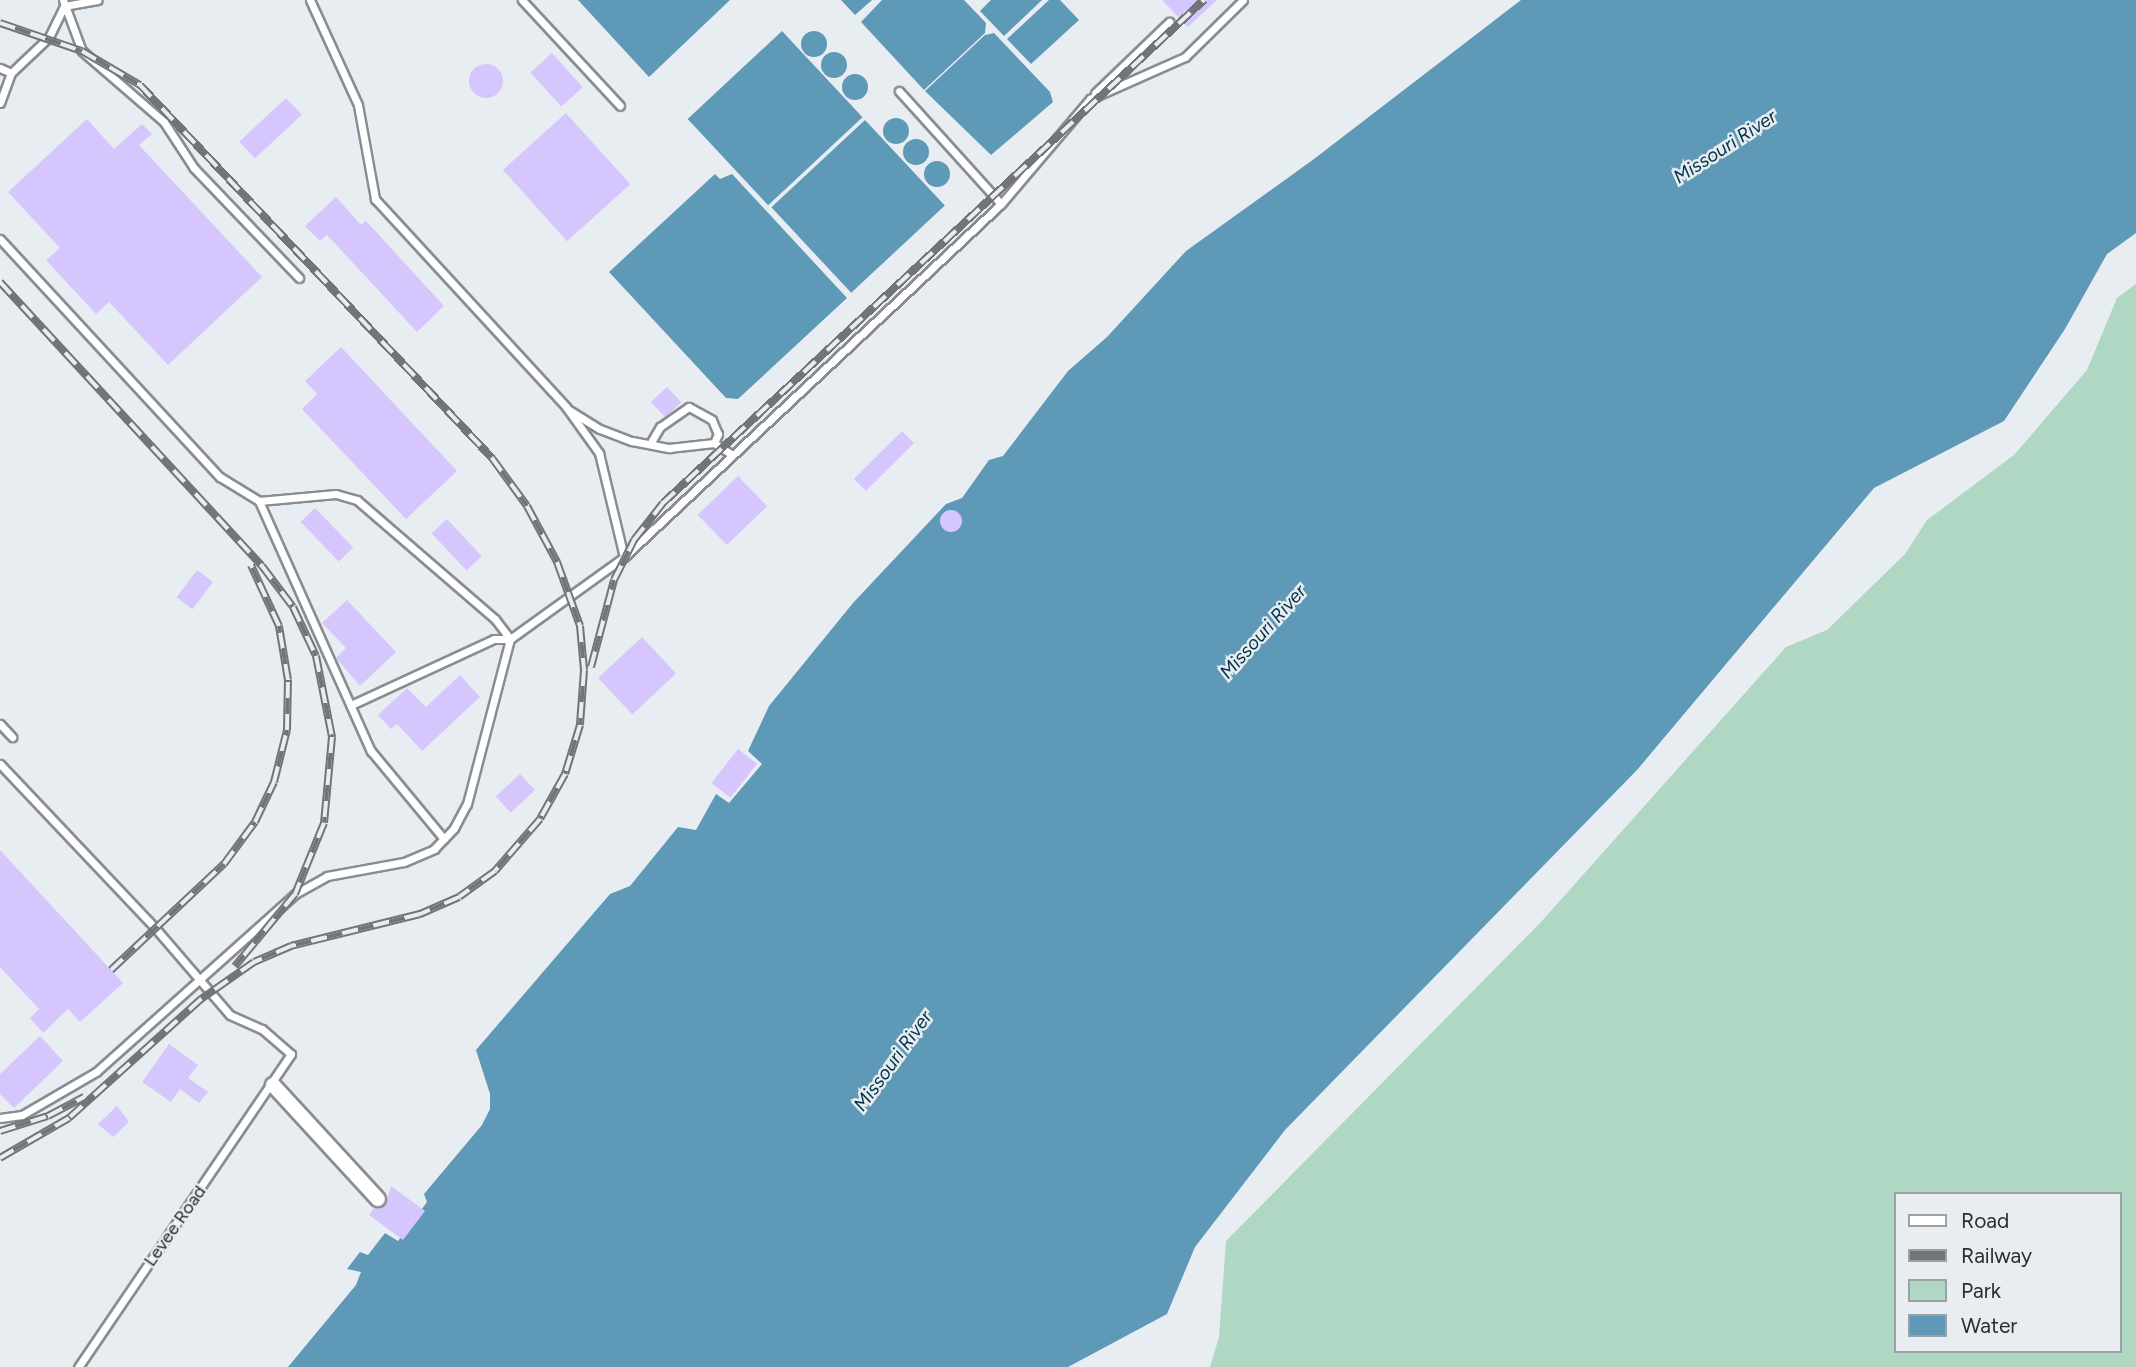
<!DOCTYPE html>
<html>
<head>
<meta charset="utf-8">
<style>
  body { margin:0 }
  #map { position:relative; width:2136px; height:1367px; overflow:hidden; background:#e8edf1; font-family:Figtree,sans-serif }
  div>[style] { position:absolute }
  [style*='--x'] { left:calc(var(--x)*1px); top:calc(var(--y)*1px); width:calc(var(--w)*1px); rotate:calc(var(--a)*1deg) }
  .green>* { inset:0; background:#b0d7c4 }
  .water>* { inset:0; background:#5e99b7; transform-origin:0 0 }
  .round { border-radius:50% }
  .building>* { inset:0; background:#d5c7fe; transform-origin:0 0 }
  .roads { filter:drop-shadow(2px 0 #898d91) drop-shadow(-2px 0 #898d91) drop-shadow(0 2px #898d91) drop-shadow(0 -2px #898d91) }
  .service>* { height:7px; margin:-3.5px; padding:0 3.5px; transform-origin:3.5px; border-radius:3.5px; background:#fff }
  .minor>* { height:14px; margin:-7px; padding:0 7px; transform-origin:7px; border-radius:7px; background:#fff }
  .rail>* { height:8px; margin-top:-4px; transform-origin:0; background:repeating-linear-gradient(90deg,#e8edf1 0 16px,#727578 0 32px); box-sizing:border-box; border-block:2px solid #727578 }
  span { translate:-50% -50%; white-space:nowrap; text-align:center; line-height:1.15; -webkit-text-stroke:5px #e8edf1; paint-order:stroke }
  .street-label { font-size:18px; color:#2b2d2f }
  .water-label { font-size:19px; color:#003449; font-style:italic }
  .legend { position:absolute; left:1894px; top:1192px; width:228px; height:161px; box-sizing:border-box; background:#e8edf1; border:2px solid #9ca0a3; margin:0; padding:9px 12px; list-style:none; font-size:21px; color:#2b2d2f }
  .legend li { display:flex; align-items:center; gap:14px; height:35px }
  .legend b { width:35px; border:2px solid #9ca0a3 }
</style>
</head>
<body>
<div id="map">
  <div class="green">
    <i style="clip-path:polygon(evenodd,2136px 284px,2136px 1367px,1210px 1367px,1219px 1337px,1226px 1241px,1541px 922px,1786px 647px,1827px 630px,1905px 554px,1927px 520px,2014px 455px,2087px 370px,2117px 298px,2136px 284px,1896px 1194px,2120px 1194px,2120px 1351px,1896px 1351px,1896px 1194px)"></i>
  </div>
  <div class="water">
    <i style="clip-path:polygon(578px 0,730px 0,649px 77px)"></i>
    <i style="clip-path:polygon(841px 0,872px 0,855px 15px)"></i>
    <i style="clip-path:polygon(882px 0,964px 0,986px 23px,985px 33px,924px 90px,861px 22px)"></i>
    <i style="clip-path:polygon(991px 0,1042px 0,1004px 36px,980px 11px)"></i>
    <i style="clip-path:polygon(1049px 0,1060px 0,1079px 20px,1031px 64px,1007px 39px)"></i>
    <i style="clip-path:polygon(1521px 0,2136px 0,2136px 233px,2107px 254px,2065px 329px,2004px 421px,1874px 488px,1637px 770px,1285px 1130px,1195px 1247px,1167px 1314px,1068px 1367px,288px 1367px,356px 1285px,361px 1272px,347px 1269px,360px 1252px,368px 1255px,385px 1233px,398px 1241px,427px 1202px,424px 1194px,482px 1125px,490px 1109px,490px 1094px,476px 1050px,610px 894px,630px 886px,678px 827px,696px 830px,716px 794px,729px 803px,762px 764px,748px 751px,769px 706px,853px 603px,946px 504px,962px 498px,989px 460px,1003px 456px,1068px 371px,1107px 337px,1186px 251px,1314px 159px)"></i>
    <i class="round" style="left:801px;top:31px;width:26px;height:26px"></i>
    <i style="left:782px;top:31px;width:118px;height:129px;rotate:47deg"></i>
    <i style="clip-path:polygon(994px 33px,1050px 92px,1053px 102px,991px 155px,925px 91px,985px 35px)"></i>
    <i class="round" style="left:821px;top:52px;width:26px;height:26px"></i>
    <i class="round" style="left:842px;top:74px;width:26px;height:26px"></i>
    <i class="round" style="left:883px;top:118px;width:26px;height:26px"></i>
    <i style="left:865px;top:120px;width:117px;height:128px;rotate:47deg"></i>
    <i class="round" style="left:903px;top:139px;width:26px;height:26px"></i>
    <i class="round" style="left:924px;top:161px;width:26px;height:26px"></i>
    <i style="clip-path:polygon(715px 174px,720px 179px,732px 174px,847px 298px,738px 399px,726px 398px,609px 272px)"></i>
  </div>
  <div class="building">
    <i style="clip-path:polygon(1162px 0,1217px 0,1188px 27px)"></i>
    <i style="left:552px;top:53px;width:46px;height:29px;rotate:48deg"></i>
    <i class="round" style="left:469px;top:64px;width:34px;height:34px"></i>
    <i style="left:286px;top:98px;width:23px;height:64px;rotate:47deg"></i>
    <i style="left:566px;top:113px;width:96px;height:85px;rotate:48deg"></i>
    <i style="clip-path:polygon(87px 119px,114px 149px,142px 124px,152px 134px,139px 145px,262px 277px,168px 365px,109px 302px,96px 314px,46px 260px,60px 248px,8px 192px)"></i>
    <i style="clip-path:polygon(336px 197px,361px 225px,366px 221px,444px 306px,417px 332px,327px 235px,320px 241px,305px 226px)"></i>
    <i style="clip-path:polygon(341px 347px,457px 471px,406px 519px,302px 409px,317px 394px,305px 381px)"></i>
    <i style="left:667px;top:387px;width:21px;height:22px;rotate:47deg"></i>
    <i style="left:902px;top:431px;width:17px;height:68px;rotate:45deg"></i>
    <i style="left:738px;top:476px;width:42px;height:56px;rotate:46deg"></i>
    <i style="left:315px;top:508px;width:55px;height:20px;rotate:46deg"></i>
    <i class="round" style="left:940px;top:510px;width:22px;height:22px"></i>
    <i style="left:447px;top:519px;width:51px;height:21px;rotate:47deg"></i>
    <i style="left:197px;top:570px;width:20px;height:34px;rotate:37deg"></i>
    <i style="clip-path:polygon(347px 600px,396px 652px,360px 686px,336px 658px,346px 648px,322px 623px)"></i>
    <i style="left:642px;top:637px;width:50px;height:60px;rotate:47deg"></i>
    <i style="clip-path:polygon(460px 675px,480px 697px,422px 751px,397px 724px,391px 729px,378px 715px,407px 688px,426px 707px)"></i>
    <i style="left:738px;top:749px;width:24px;height:43px;rotate:38deg"></i>
    <i style="left:520px;top:774px;width:22px;height:33px;rotate:47deg"></i>
    <i style="clip-path:polygon(0 850px,123px 983px,80px 1022px,68px 1009px,43px 1033px,30px 1018px,39px 1009px,0 967px)"></i>
    <i style="clip-path:polygon(40px 1036px,63px 1061px,14px 1108px,0 1094px,0 1074px)"></i>
    <i style="clip-path:polygon(169px 1044px,198px 1065px,188px 1078px,208px 1092px,199px 1103px,180px 1089px,171px 1102px,142px 1082px)"></i>
    <i style="clip-path:polygon(117px 1106px,129px 1122px,113px 1137px,98px 1124px)"></i>
    <i style="clip-path:polygon(391px 1186px,425px 1211px,403px 1240px,369px 1215px,374px 1208px,385px 1206px)"></i>
  </div>
  <div class="roads">
    <div class="service">
      <i style="--x:63;--y:0;--w:54;--a:69.6"></i>
      <i style="--x:82;--y:51;--w:108;--a:40.9"></i>
      <i style="--x:164;--y:122;--w:55;--a:56.9"></i>
      <i style="--x:194;--y:168;--w:152;--a:46.3"></i>
      <i style="--x:310;--y:0;--w:115;--a:65.4"></i>
      <i style="--x:358;--y:105;--w:96;--a:79.7"></i>
      <i style="--x:375;--y:199;--w:282;--a:47.4"></i>
      <i style="--x:566;--y:407;--w:57;--a:54.3"></i>
      <i style="--x:599;--y:453;--w:107;--a:76.5"></i>
      <i style="--x:522;--y:0;--w:144;--a:47.2"></i>
      <i style="--x:0;--y:68;--w:12;--a:24"></i>
      <i style="--x:11;--y:73;--w:52;--a:-43.5"></i>
      <i style="--x:49;--y:37;--w:34;--a:-64"></i>
      <i style="--x:64;--y:6;--w:34;--a:-10"></i>
      <i style="--x:899;--y:91;--w:152;--a:47.9"></i>
      <i style="--x:1095;--y:93;--w:103;--a:-43.8"></i>
      <i style="--x:0;--y:103;--w:32;--a:-70"></i>
      <i style="--x:0;--y:239;--w:324;--a:47.3"></i>
      <i style="--x:220;--y:477;--w:46;--a:31.6"></i>
      <i style="--x:259;--y:501;--w:77;--a:-5.2"></i>
      <i style="--x:336;--y:494;--w:22;--a:16"></i>
      <i style="--x:357;--y:500;--w:182;--a:40.8"></i>
      <i style="--x:495;--y:619;--w:25;--a:53"></i>
      <i style="--x:569;--y:410;--w:36;--a:32"></i>
      <i style="--x:600;--y:429;--w:34;--a:21"></i>
      <i style="--x:632;--y:441;--w:38;--a:11"></i>
      <i style="--x:669;--y:448;--w:45;--a:-6.3"></i>
      <i style="--x:714;--y:443;--w:20;--a:33"></i>
      <i style="--x:650;--y:444;--w:20;--a:-60"></i>
      <i style="--x:660;--y:427;--w:35;--a:-35"></i>
      <i style="--x:689;--y:407;--w:26;--a:29"></i>
      <i style="--x:712;--y:420;--w:15;--a:67"></i>
      <i style="--x:718;--y:434;--w:10;--a:114"></i>
      <i style="--x:259;--y:501;--w:274;--a:65.9"></i>
      <i style="--x:371;--y:751;--w:114;--a:50.3"></i>
      <i style="--x:351;--y:705;--w:157;--a:-24.8"></i>
      <i style="--x:494;--y:639;--w:16;--a:0"></i>
      <i style="--x:0;--y:724;--w:18;--a:47"></i>
      <i style="--x:0;--y:764;--w:227;--a:46.6"></i>
      <i style="--x:156;--y:929;--w:113;--a:49.3"></i>
      <i style="--x:230;--y:1015;--w:35;--a:24"></i>
      <i style="--x:262;--y:1029;--w:38;--a:41"></i>
      <i style="--x:291;--y:1054;--w:379;--a:124.2"></i>
      <i style="--x:0;--y:1118;--w:22;--a:-8"></i>
      <i style="--x:22;--y:1115;--w:86;--a:-30.2"></i>
      <i style="--x:96;--y:1072;--w:267;--a:-41.8"></i>
      <i style="--x:295;--y:894;--w:37;--a:-29"></i>
      <i style="--x:327;--y:876;--w:78;--a:-10.3"></i>
      <i style="--x:404;--y:862;--w:33;--a:-23"></i>
      <i style="--x:434;--y:849;--w:29;--a:-46"></i>
      <i style="--x:454;--y:828;--w:27;--a:-62"></i>
      <i style="--x:467;--y:804;--w:171;--a:-75.4"></i>
      <i style="--x:510;--y:639;--w:140;--a:-35.7"></i>
      <i style="--x:624;--y:557;--w:516;--a:-43.12"></i>
      <i style="--x:1001;--y:204;--w:138;--a:-49.7"></i>
      <i style="--x:1090;--y:99;--w:104;--a:-23.9"></i>
      <i style="--x:1185;--y:57;--w:81;--a:-44.5"></i>
    </div>
    <div class="minor">
      <i style="--x:273;--y:1085;--w:155;--a:47.4"></i>
    </div>
  </div>
  <div class="rail">
    <i style="--x:0;--y:23;--w:87;--a:18.9"></i>
    <i style="--x:82;--y:51;--w:67;--a:30.4"></i>
    <i style="--x:140;--y:85;--w:513;--a:46.66"></i>
    <i style="--x:492;--y:458;--w:59;--a:53.9"></i>
    <i style="--x:527;--y:506;--w:64;--a:61.8"></i>
    <i style="--x:557;--y:562;--w:68;--a:70.2"></i>
    <i style="--x:580;--y:626;--w:44;--a:84.8"></i>
    <i style="--x:584;--y:670;--w:55;--a:94.2"></i>
    <i style="--x:580;--y:725;--w:51;--a:107"></i>
    <i style="--x:565;--y:774;--w:51;--a:119.1"></i>
    <i style="--x:540;--y:819;--w:69;--a:130.9"></i>
    <i style="--x:495;--y:871;--w:44;--a:144.2"></i>
    <i style="--x:459;--y:897;--w:43;--a:156.4"></i>
    <i style="--x:420;--y:914;--w:133;--a:166.1"></i>
    <i style="--x:291;--y:946;--w:40;--a:156.6"></i>
    <i style="--x:254;--y:962;--w:65;--a:145.1"></i>
    <i style="--x:201;--y:999;--w:178;--a:138"></i>
    <i style="--x:69;--y:1118;--w:80;--a:149.9"></i>
    <i style="--x:0;--y:282;--w:386;--a:47.3"></i>
    <i style="--x:262;--y:566;--w:51;--a:52.9"></i>
    <i style="--x:293;--y:607;--w:54;--a:64.9"></i>
    <i style="--x:316;--y:656;--w:83;--a:78.8"></i>
    <i style="--x:332;--y:737;--w:86;--a:95.3"></i>
    <i style="--x:324;--y:823;--w:77;--a:112.2"></i>
    <i style="--x:295;--y:894;--w:94;--a:129.8"></i>
    <i style="--x:591;--y:667;--w:90;--a:-75.2"></i>
    <i style="--x:614;--y:580;--w:45;--a:-63.4"></i>
    <i style="--x:634;--y:540;--w:47;--a:-51.9"></i>
    <i style="--x:663;--y:503;--w:739;--a:-42.92"></i>
    <i style="--x:111;--y:970;--w:155;--a:-43.2"></i>
    <i style="--x:224;--y:864;--w:52;--a:-53.6"></i>
    <i style="--x:255;--y:822;--w:44;--a:-64.6"></i>
    <i style="--x:274;--y:782;--w:54;--a:-76"></i>
    <i style="--x:287;--y:730;--w:50;--a:-88.9"></i>
    <i style="--x:288;--y:680;--w:55;--a:-99.5"></i>
    <i style="--x:279;--y:626;--w:67;--a:-114.7"></i>
    <i style="--x:0;--y:1131;--w:50;--a:-17.4"></i>
    <i style="--x:48;--y:1116;--w:41;--a:-27.8"></i>
  </div>
  <div class="street-label">
    <span style="left:175px;top:1226px;rotate:-55deg">Levee Road</span>
  </div>
  <div class="water-label">
    <span style="left:1725px;top:147px;rotate:-33deg">Missouri River</span>
    <span style="left:1263px;top:632px;rotate:-48deg">Missouri River</span>
    <span style="left:893px;top:1061px;rotate:-54deg">Missouri River</span>
  </div>
  <ul class="legend">
  <li><b style="height:9px;background:#fff"></b>Road</li>
  <li><b style="height:9px;background:#727578"></b>Railway</li>
  <li><b style="height:19px;background:#b0d7c4"></b>Park</li>
  <li><b style="height:19px;background:#5e99b7"></b>Water</li>
  </ul>
</div>
</body>
</html>
